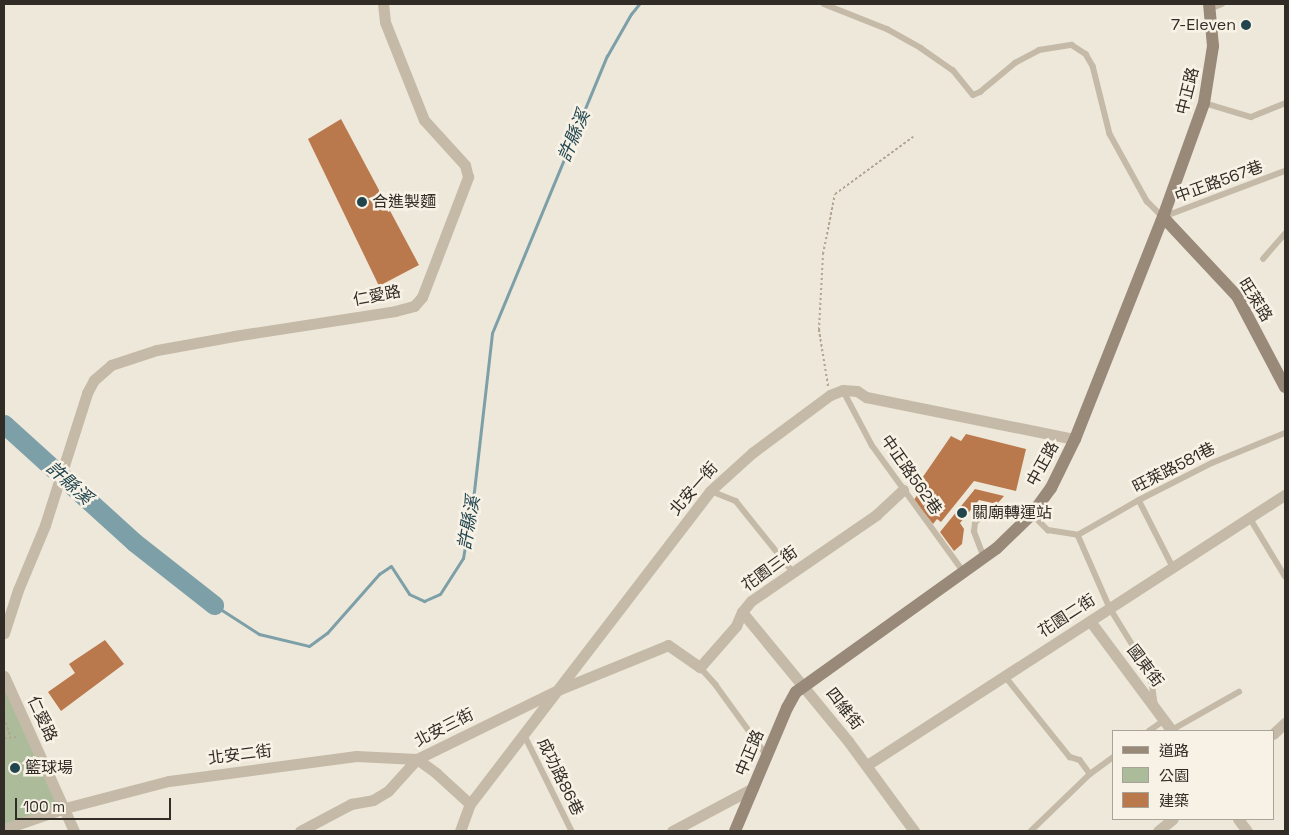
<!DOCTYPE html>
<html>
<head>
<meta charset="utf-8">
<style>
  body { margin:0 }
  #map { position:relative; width:1289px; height:835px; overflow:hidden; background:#eee8da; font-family:"Space Grotesk","Noto Sans TC",sans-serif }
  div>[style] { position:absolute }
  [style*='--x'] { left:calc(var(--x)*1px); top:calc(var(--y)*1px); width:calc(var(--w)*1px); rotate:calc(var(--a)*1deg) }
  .green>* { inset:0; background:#acbc9b }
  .stream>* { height:3px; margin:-1.5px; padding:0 1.5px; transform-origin:1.5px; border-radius:1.5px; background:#7c9fa8 }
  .river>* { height:19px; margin:-9.5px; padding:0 9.5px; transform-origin:9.5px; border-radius:9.5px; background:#7c9fa8 }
  .building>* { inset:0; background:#ba794c }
  .path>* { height:2px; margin-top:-1px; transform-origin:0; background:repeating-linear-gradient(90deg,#b1a491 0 2.5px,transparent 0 5px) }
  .lane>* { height:5.5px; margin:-2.75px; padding:0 2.75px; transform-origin:2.75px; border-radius:2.75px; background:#c5baa7 }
  .street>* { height:11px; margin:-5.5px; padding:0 5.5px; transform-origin:5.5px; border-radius:5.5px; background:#c5baa7 }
  .secondary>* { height:12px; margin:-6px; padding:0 6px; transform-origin:6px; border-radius:6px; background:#988979 }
  .dots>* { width:14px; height:14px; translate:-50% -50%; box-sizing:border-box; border:2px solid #f7f2e5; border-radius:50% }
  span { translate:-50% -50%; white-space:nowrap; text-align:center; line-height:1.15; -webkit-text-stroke:5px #f7f2e5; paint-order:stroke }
  .poi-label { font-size:16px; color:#322c27 }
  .right { translate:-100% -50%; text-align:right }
  .left { translate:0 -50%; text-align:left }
  .street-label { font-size:16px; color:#322c27 }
  .water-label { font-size:18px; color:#21454f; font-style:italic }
  .frame { position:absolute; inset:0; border:5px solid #322c27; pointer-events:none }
  .legend { position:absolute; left:1112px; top:730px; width:162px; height:90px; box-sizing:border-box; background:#f7f2e5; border:1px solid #a8a399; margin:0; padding:6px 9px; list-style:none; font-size:15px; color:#322c27 }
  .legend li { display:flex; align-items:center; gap:10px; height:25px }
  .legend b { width:25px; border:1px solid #a8a399 }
  .scale { position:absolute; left:15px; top:798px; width:156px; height:22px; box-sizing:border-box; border:2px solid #322c27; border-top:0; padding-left:6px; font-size:15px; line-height:18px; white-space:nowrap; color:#322c27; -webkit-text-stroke:4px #f7f2e5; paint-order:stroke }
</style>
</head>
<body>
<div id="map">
  <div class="green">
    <i style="clip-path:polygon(4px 686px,62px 807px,4px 825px)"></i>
  </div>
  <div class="stream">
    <i style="--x:214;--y:605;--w:54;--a:32.8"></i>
    <i style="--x:259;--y:634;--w:51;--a:13.5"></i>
    <i style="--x:309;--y:646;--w:22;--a:-36"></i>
    <i style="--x:327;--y:633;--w:79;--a:-48.6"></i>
    <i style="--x:379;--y:574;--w:14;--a:-34"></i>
    <i style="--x:391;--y:566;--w:33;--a:57"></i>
    <i style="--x:409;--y:594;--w:17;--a:25"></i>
    <i style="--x:424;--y:601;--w:17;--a:-24"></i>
    <i style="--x:440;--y:594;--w:43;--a:-57.4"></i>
    <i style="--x:463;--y:558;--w:59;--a:-80.2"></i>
    <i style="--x:473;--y:500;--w:168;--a:-83.5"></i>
    <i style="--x:492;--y:333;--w:300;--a:-67.5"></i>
    <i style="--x:607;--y:56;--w:48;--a:-60.3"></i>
    <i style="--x:631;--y:14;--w:13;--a:-51"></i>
  </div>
  <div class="river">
    <i style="--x:4;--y:424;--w:176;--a:42.2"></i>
    <i style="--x:134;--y:542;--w:102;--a:38.2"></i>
  </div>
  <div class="building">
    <i style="clip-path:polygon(341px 119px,419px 265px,379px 286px,308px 139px)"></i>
    <i style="clip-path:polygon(966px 434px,1026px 449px,1016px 491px,974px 481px,941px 522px,937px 519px,933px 524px,914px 500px,921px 489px,918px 484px,951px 436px,961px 441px)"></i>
    <i style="clip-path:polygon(975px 489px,1004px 496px,997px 504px,979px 500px,960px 523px,964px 529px,962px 544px,954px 551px,940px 532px)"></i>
    <i style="clip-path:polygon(105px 640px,124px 664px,61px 711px,48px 692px,75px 673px,69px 664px)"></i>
  </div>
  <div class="path">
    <i style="--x:828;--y:386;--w:57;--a:-99.1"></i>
    <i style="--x:819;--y:330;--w:76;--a:-87"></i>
    <i style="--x:823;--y:254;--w:61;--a:-78.7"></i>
    <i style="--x:835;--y:194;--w:97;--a:-36.2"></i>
    <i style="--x:4;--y:718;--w:20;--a:70"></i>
    <i style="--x:4;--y:738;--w:15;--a:-4"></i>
  </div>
  <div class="lane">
    <i style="--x:824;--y:4;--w:68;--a:21.6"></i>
    <i style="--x:887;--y:29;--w:39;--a:29"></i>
    <i style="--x:921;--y:48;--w:39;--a:35"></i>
    <i style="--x:953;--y:70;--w:32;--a:51"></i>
    <i style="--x:973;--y:95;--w:8;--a:-23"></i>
    <i style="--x:980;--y:92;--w:45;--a:-39.6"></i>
    <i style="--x:1015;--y:63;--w:27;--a:-28"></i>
    <i style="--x:1039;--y:50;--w:33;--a:-9"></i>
    <i style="--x:1072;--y:45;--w:17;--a:33"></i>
    <i style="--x:1086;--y:54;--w:14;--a:60"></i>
    <i style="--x:1093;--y:66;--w:70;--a:76"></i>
    <i style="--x:1110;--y:134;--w:77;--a:61.1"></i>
    <i style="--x:1147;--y:201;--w:23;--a:45"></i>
    <i style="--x:1163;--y:217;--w:130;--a:-20.7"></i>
    <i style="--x:1210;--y:9;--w:13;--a:-23"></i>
    <i style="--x:1204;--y:103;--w:49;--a:16.6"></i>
    <i style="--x:1251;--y:117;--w:37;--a:-22"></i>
    <i style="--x:1263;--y:259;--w:33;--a:-49"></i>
    <i style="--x:843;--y:390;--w:62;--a:62.2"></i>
    <i style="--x:872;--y:445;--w:157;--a:54.1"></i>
    <i style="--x:711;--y:491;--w:27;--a:22"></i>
    <i style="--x:736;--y:501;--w:91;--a:51.2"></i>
    <i style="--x:1139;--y:500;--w:75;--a:63.1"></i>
    <i style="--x:1250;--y:518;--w:68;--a:58.9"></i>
    <i style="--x:1078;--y:535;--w:70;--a:-29.8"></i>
    <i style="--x:1139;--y:500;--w:82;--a:-26.9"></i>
    <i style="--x:1212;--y:463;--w:79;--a:-22.3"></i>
    <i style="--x:984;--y:558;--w:28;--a:-111"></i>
    <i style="--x:974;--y:532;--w:10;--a:-84"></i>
    <i style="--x:975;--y:522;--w:24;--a:-36"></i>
    <i style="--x:994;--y:508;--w:38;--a:9"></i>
    <i style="--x:1032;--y:514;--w:23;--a:45"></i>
    <i style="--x:1048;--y:530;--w:30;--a:9"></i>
    <i style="--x:1078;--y:535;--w:80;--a:66.3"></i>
    <i style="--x:1110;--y:608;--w:46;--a:58.4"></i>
    <i style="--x:1134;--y:647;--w:39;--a:63"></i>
    <i style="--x:1152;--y:682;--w:22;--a:82"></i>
    <i style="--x:700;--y:667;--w:24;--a:48"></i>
    <i style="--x:716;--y:685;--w:85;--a:54.1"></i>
    <i style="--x:1005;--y:676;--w:104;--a:51.3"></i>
    <i style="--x:1070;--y:757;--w:10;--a:17"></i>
    <i style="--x:1080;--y:760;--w:17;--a:54"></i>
    <i style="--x:1172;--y:730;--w:77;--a:-29.6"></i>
    <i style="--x:1149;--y:731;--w:19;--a:-35"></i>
    <i style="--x:524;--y:734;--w:108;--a:63.7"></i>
    <i style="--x:1031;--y:831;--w:82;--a:-44"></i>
    <i style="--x:1090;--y:774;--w:29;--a:-36"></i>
  </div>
  <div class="street">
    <i style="--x:742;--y:612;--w:167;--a:50.6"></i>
    <i style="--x:848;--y:741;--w:112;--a:53.7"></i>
    <i style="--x:1090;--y:621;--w:137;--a:53.3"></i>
    <i style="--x:4;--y:633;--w:45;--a:-72"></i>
    <i style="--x:18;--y:590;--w:70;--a:-67.4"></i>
    <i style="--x:45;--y:525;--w:139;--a:-72.3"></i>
    <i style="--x:87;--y:393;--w:15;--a:-62"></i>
    <i style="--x:94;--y:380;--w:23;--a:-41"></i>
    <i style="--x:111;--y:365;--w:48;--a:-18.1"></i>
    <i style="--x:157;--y:350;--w:78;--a:-10.3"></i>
    <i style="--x:234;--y:336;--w:163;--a:-8.8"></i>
    <i style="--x:395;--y:311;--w:20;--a:-15"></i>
    <i style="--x:414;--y:306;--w:12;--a:-48"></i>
    <i style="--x:422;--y:297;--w:129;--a:-69"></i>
    <i style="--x:468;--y:177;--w:12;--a:-104"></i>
    <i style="--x:465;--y:165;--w:61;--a:-132.3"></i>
    <i style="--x:424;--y:120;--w:105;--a:-111.7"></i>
    <i style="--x:385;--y:22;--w:18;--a:-96"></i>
    <i style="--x:4;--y:676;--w:170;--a:65.7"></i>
    <i style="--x:1273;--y:734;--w:16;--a:-43"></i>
    <i style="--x:867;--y:765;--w:498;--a:-32.9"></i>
    <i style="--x:1238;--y:819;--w:15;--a:53"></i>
    <i style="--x:4;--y:829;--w:65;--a:-19"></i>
    <i style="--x:65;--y:808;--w:107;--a:-14.6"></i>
    <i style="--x:169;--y:781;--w:189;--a:-7.6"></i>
    <i style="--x:356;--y:756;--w:61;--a:2.8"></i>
    <i style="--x:417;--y:759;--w:24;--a:36"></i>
    <i style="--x:436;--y:773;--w:46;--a:42.4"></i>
    <i style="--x:300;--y:831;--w:58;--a:-27.9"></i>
    <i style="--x:351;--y:804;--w:22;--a:-10"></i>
    <i style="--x:373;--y:800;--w:17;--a:-31"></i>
    <i style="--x:388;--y:791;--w:43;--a:-47.8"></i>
    <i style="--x:417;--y:759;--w:157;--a:-26.1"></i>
    <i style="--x:558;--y:690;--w:119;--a:-22.2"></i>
    <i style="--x:668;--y:645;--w:39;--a:35"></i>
    <i style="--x:700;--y:667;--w:55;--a:-48.7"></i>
    <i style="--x:736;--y:626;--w:15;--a:-67"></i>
    <i style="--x:742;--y:612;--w:14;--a:-51"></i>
    <i style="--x:751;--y:601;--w:152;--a:-34.5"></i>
    <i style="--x:876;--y:515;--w:37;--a:-43"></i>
    <i style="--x:460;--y:831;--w:29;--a:-70"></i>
    <i style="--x:470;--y:804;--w:394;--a:-52.5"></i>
    <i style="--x:710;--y:491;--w:57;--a:-42.1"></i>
    <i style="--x:752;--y:453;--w:97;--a:-36.6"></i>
    <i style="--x:830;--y:395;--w:14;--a:-21"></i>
    <i style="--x:843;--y:390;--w:14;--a:4"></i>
    <i style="--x:857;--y:391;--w:11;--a:34"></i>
    <i style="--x:866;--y:397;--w:213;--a:11.4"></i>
    <i style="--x:672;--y:831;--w:92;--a:-28"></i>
    <i style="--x:1158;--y:831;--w:19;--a:-39"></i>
  </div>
  <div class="secondary">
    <i style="--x:1163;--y:217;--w:108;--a:46.9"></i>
    <i style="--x:1237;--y:296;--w:103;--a:62.2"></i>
    <i style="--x:735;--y:831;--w:134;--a:-67.1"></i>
    <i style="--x:787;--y:708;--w:18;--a:-61"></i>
    <i style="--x:796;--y:692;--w:247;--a:-35.6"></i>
    <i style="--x:997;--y:548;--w:49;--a:-44.2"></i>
    <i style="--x:1032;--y:514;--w:32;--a:-54"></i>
    <i style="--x:1051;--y:488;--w:55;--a:-63.9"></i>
    <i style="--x:1075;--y:439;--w:239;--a:-68.4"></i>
    <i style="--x:1163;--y:217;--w:121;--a:-70.2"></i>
    <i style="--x:1204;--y:103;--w:58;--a:-81"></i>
    <i style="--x:1213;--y:46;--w:42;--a:-95.4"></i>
  </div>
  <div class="dots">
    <i style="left:1246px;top:25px;background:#21454f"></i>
    <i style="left:362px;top:202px;background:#21454f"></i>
    <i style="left:962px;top:513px;background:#21454f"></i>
    <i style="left:15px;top:768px;background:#21454f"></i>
  </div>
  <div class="poi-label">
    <span class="right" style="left:1236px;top:25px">7-Eleven</span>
    <span class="left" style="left:372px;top:202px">合進製麵</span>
    <span class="left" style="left:972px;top:513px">關廟轉運站</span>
    <span class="left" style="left:25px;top:768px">籃球場</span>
  </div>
  <div class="street-label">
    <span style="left:1188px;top:91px;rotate:-76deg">中正路</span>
    <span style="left:1219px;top:182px;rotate:-20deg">中正路567巷</span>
    <span style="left:377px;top:296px;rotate:-11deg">仁愛路</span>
    <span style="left:1255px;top:300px;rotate:58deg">旺萊路</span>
    <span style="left:1043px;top:464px;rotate:-61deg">中正路</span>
    <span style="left:1174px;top:468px;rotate:-27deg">旺萊路581巷</span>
    <span style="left:911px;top:475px;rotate:55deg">中正路562巷</span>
    <span style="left:694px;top:489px;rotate:-49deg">北安一街</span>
    <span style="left:770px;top:569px;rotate:-36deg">花園三街</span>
    <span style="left:1067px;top:616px;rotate:-33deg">花園二街</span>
    <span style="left:1145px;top:666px;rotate:53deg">國東街</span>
    <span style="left:844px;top:709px;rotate:52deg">四維街</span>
    <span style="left:42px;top:719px;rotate:65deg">仁愛路</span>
    <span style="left:444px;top:728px;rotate:-27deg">北安三街</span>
    <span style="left:750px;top:753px;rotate:-67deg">中正路</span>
    <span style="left:240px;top:755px;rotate:-7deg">北安二街</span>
    <span style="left:560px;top:777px;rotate:64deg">成功路86巷</span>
  </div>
  <div class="water-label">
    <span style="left:574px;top:136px;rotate:-67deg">許縣溪</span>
    <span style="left:69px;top:483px;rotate:42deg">許縣溪</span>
    <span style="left:469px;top:523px;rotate:-80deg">許縣溪</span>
  </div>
  <div class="frame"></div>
  <ul class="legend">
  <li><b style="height:6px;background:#988979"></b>道路</li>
  <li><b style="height:14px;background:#acbc9b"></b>公園</li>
  <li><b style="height:14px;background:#ba794c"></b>建築</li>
  </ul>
  <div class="scale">100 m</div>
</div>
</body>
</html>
